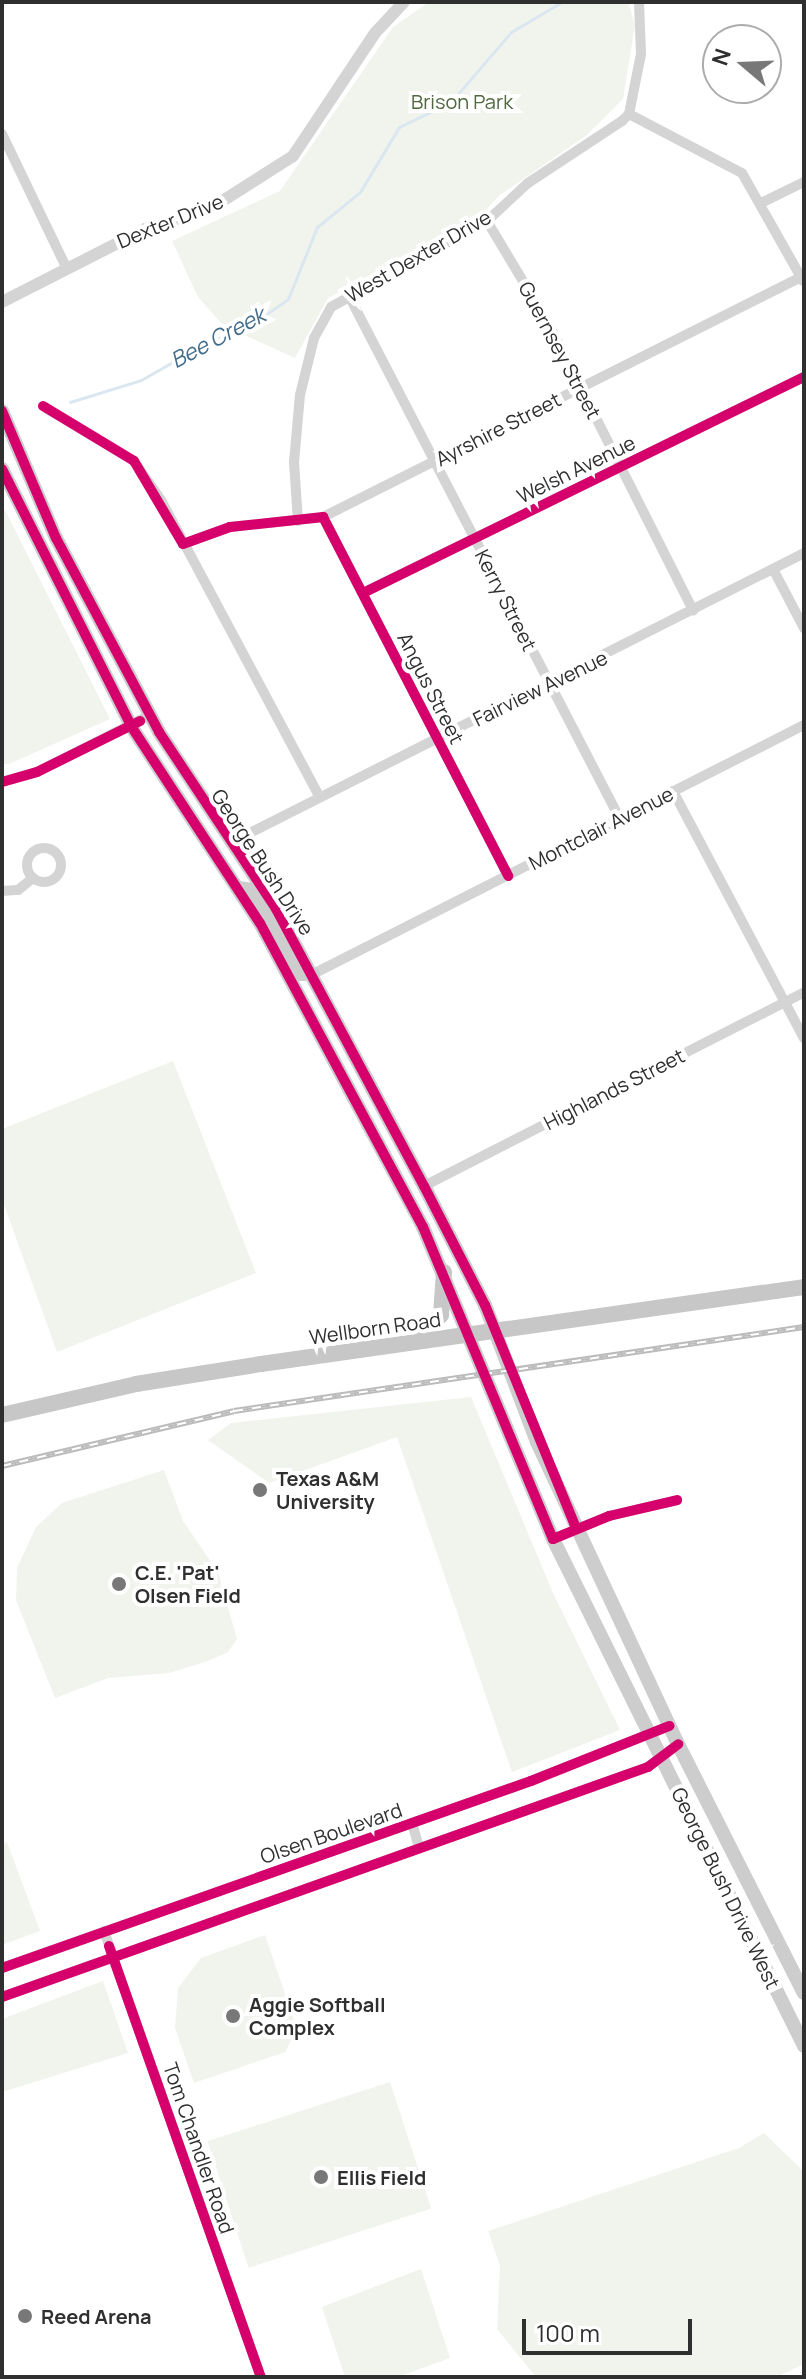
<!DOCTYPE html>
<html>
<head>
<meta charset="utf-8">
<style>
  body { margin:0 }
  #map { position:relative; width:806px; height:2379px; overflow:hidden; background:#fff; font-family:Manrope,sans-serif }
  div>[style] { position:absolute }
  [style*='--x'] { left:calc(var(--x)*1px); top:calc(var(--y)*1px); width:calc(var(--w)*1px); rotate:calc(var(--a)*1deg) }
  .green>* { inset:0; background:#f1f4ed; transform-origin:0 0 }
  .stream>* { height:3px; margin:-1.5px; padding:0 1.5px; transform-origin:1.5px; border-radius:1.5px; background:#dbe7f0 }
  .minor>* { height:10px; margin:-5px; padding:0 5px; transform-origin:5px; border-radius:5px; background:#d4d4d4 }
  .minor>.ring { margin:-5px; padding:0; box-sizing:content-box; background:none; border:10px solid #d4d4d4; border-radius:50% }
  .tertiary>* { height:12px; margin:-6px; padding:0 6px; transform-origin:6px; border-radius:6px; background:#d4d4d4 }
  .secondary>* { height:14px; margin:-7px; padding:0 7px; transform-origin:7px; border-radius:7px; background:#cdcdcd }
  .primary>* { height:16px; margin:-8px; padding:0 8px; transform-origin:8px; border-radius:8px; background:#c7c7c7 }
  .rail>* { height:6px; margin-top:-3px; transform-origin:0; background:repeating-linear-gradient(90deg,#fff 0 9px,#bbb 0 18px); box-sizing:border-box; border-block:2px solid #bbb }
  .cycleway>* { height:10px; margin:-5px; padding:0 5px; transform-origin:5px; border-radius:5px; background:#d6006c }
  .dots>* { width:22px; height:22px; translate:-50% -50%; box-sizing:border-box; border:4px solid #fff; border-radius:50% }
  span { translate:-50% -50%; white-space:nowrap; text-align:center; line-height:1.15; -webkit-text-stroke:8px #fff; paint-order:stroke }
  .park-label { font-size:20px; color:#50683f }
  .street-label { font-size:20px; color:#2f2f2f }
  .poi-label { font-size:20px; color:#2f2f2f; font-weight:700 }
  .left { translate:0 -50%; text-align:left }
  .water-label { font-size:22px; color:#426c8c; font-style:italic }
  .frame { position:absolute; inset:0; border:4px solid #2f2f2f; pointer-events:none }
  .north { position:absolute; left:702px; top:24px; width:80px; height:80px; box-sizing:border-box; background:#fff; border:2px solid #acacac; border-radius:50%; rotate:289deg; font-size:22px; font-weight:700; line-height:32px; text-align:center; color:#2f2f2f }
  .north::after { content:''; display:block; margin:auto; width:28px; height:36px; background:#787878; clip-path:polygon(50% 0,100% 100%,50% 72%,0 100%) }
  .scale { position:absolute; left:522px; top:2319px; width:170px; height:36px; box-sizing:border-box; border:4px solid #2f2f2f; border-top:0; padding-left:10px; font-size:24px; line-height:28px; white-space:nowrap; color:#2f2f2f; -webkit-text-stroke:6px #fff; paint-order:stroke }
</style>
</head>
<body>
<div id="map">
  <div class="green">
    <i style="clip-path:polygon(429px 2px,628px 2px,635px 25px,623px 99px,587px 135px,500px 195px,484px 212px,328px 298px,295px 358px,223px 325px,198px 297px,172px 241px,280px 191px,393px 27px)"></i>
    <i style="clip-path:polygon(2px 504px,110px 719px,9px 764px,2px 764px)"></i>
    <i style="clip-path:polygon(173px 1061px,256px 1273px,57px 1352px,2px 1199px,2px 1129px)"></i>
    <i style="clip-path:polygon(471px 1397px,553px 1593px,620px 1730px,512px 1772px,397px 1437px,269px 1483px,208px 1440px,231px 1423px)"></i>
    <i style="clip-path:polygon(164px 1470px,183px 1521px,218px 1572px,237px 1639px,228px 1652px,208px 1661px,169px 1673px,108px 1678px,55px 1698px,16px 1600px,17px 1568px,36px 1527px,62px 1503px)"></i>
    <i style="clip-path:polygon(7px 1842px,40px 1931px,2px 1945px,2px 1844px)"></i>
    <i style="clip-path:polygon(265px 1935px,297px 2029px,285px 2052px,194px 2083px,175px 2028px,178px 1988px,201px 1958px)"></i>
    <i style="clip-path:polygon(103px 1981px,128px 2053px,2px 2092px,2px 2019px)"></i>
    <i style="left:390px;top:2082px;width:133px;height:192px;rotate:72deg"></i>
    <i style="clip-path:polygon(764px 2133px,804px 2172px,802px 2365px,776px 2377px,536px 2377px,497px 2329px,500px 2266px,488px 2231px,739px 2148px)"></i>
    <i style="clip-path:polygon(421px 2269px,450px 2358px,398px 2377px,345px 2377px,322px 2307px)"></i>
  </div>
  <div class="stream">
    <i style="--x:70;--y:402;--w:74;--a:-17.2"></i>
    <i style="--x:141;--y:380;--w:77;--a:-29.6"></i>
    <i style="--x:208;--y:342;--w:41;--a:-19.7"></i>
    <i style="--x:247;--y:328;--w:50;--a:-35.3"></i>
    <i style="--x:288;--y:299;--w:78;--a:-68.1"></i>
    <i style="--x:317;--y:227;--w:55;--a:-39.1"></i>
    <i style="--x:360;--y:192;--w:76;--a:-59"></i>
    <i style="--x:399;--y:127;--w:58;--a:-25.7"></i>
    <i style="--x:451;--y:102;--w:92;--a:-49.4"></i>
    <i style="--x:511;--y:32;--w:59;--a:-30.5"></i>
  </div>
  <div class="minor">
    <i style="--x:629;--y:114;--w:127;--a:27.6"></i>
    <i style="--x:742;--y:173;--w:124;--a:60.5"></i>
    <i style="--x:2;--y:134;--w:145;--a:64.3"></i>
    <i style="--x:761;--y:203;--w:48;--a:-26"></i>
    <i style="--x:487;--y:221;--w:119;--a:59.1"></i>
    <i style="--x:548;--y:323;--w:322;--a:63.2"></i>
    <i style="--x:349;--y:296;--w:589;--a:62.61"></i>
    <i style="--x:134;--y:461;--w:47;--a:55.3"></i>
    <i style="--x:161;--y:500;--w:336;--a:61.9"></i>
    <i style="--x:323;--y:517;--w:404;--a:62.7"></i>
    <i style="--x:298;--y:521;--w:59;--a:-93.9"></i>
    <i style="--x:294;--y:462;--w:67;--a:-84.9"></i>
    <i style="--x:300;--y:395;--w:59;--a:-76.2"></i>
    <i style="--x:314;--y:338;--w:35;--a:-61"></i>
    <i style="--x:331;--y:307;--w:178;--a:-28.9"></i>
    <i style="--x:487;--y:221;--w:56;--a:-42.8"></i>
    <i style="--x:528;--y:183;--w:113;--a:-33.4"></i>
    <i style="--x:622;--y:121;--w:10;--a:-45"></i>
    <i style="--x:629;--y:114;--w:61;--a:-78.7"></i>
    <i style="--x:641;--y:54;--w:52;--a:-92.2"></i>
    <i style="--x:183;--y:544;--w:50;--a:-19.9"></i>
    <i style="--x:230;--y:527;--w:94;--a:-6.1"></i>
    <i style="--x:323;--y:517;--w:535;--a:-26.66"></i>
    <i style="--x:773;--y:569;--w:67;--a:62.3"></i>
    <i style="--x:363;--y:593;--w:491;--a:-26.1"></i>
    <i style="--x:2;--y:782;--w:36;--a:-16"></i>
    <i style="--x:37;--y:772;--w:127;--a:-26.8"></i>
    <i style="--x:673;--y:791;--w:280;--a:62.1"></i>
    <i style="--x:232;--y:842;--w:641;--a:-26.8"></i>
    <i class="ring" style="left:27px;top:848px;width:24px;height:24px"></i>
    <i style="--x:2;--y:891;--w:16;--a:-4"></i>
    <i style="--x:18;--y:890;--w:19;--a:-39"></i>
    <i style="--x:313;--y:974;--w:551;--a:-26.89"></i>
    <i style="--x:424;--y:1186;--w:427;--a:-27"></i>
    <i style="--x:553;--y:1539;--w:61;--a:-22.3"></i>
    <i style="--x:609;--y:1516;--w:70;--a:-13.2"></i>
    <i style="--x:412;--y:1823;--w:25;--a:74"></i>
    <i style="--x:104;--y:1931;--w:473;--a:70.6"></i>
    <i style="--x:2;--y:1968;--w:561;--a:-19.47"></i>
    <i style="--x:531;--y:1781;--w:149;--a:-21.7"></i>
    <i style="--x:2;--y:1997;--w:686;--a:-19.6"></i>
    <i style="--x:648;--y:1767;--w:38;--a:-37"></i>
  </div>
  <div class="tertiary">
    <i style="--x:2;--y:302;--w:161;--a:-27"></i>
    <i style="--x:145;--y:229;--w:71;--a:-17.9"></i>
    <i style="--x:213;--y:207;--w:95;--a:-32.5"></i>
    <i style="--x:293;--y:156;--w:148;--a:-56.3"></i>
    <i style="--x:375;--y:33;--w:42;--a:-46.9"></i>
  </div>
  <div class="secondary">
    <i style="--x:2;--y:411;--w:138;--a:67"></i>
    <i style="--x:56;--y:538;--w:220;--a:62"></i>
    <i style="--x:159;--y:732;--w:212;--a:56.5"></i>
    <i style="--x:276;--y:909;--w:314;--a:61.9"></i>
    <i style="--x:424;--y:1186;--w:134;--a:62.9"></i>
    <i style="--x:485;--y:1305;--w:147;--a:69.2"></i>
    <i style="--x:537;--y:1442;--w:333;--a:65"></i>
    <i style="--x:678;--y:1744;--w:279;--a:63.2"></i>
    <i style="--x:2;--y:469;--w:288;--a:63.3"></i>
    <i style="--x:131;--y:726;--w:235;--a:56.8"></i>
    <i style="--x:260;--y:923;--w:345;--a:61.8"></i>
    <i style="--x:423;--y:1227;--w:338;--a:67.4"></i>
    <i style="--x:553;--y:1539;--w:566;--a:63.66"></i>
    <i style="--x:239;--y:888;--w:13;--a:9"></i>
    <i style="--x:252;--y:890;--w:97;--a:59.7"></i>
    <i style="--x:301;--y:974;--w:12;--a:0"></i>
  </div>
  <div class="primary">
    <i style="--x:414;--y:1342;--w:38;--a:-45"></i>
    <i style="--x:441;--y:1315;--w:43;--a:-86"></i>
    <i style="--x:2;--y:1415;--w:138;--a:-13"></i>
    <i style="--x:136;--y:1384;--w:127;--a:-9.1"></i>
    <i style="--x:261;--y:1364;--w:548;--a:-8.07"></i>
  </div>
  <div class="rail">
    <i style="--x:2;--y:1466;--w:238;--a:-13.3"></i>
    <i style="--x:234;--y:1411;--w:576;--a:-8.38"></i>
  </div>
  <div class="cycleway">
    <i style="--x:43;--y:406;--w:106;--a:31.1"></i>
    <i style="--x:134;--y:461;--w:96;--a:59.4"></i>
    <i style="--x:183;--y:544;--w:50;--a:-19.9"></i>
    <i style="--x:230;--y:527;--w:94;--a:-6.1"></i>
    <i style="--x:323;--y:517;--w:404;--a:62.7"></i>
    <i style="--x:2;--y:411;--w:138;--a:67"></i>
    <i style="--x:56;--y:538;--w:220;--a:62"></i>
    <i style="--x:159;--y:732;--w:212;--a:56.5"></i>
    <i style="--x:276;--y:909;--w:314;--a:61.9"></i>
    <i style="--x:424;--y:1186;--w:134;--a:62.9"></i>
    <i style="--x:485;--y:1305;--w:241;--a:67.8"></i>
    <i style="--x:2;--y:469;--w:288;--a:63.3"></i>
    <i style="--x:131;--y:726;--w:235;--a:56.8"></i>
    <i style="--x:260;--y:923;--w:345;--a:61.8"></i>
    <i style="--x:423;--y:1227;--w:338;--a:67.4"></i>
    <i style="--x:553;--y:1539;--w:61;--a:-22.3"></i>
    <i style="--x:609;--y:1516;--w:70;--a:-13.2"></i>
    <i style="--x:363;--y:593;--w:491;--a:-26.1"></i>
    <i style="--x:2;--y:782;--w:36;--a:-16"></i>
    <i style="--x:37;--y:772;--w:115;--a:-26.3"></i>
    <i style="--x:109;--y:1946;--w:457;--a:70.6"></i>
    <i style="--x:2;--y:1968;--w:561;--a:-19.47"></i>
    <i style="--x:531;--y:1781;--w:149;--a:-21.7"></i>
    <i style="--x:2;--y:1997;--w:686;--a:-19.6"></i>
    <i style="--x:648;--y:1767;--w:38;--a:-37"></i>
  </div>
  <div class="dots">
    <i style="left:260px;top:1490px;background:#787878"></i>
    <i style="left:119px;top:1584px;background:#787878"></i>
    <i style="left:233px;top:2016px;background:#787878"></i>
    <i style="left:321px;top:2177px;background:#787878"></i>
    <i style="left:25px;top:2316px;background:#787878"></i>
  </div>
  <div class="park-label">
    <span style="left:462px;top:101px">Brison Park</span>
  </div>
  <div class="street-label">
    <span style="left:170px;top:221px;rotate:-22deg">Dexter Drive</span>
    <span style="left:418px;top:256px;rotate:-30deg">West Dexter Drive</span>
    <span style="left:560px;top:350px;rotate:62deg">Guernsey Street</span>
    <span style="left:498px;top:429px;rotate:-27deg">Ayrshire Street</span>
    <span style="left:576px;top:469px;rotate:-26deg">Welsh Avenue</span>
    <span style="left:506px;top:600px;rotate:63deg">Kerry Street</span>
    <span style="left:431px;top:688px;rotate:63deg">Angus Street</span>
    <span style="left:540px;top:688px;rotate:-26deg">Fairview Avenue</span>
    <span style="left:601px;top:828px;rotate:-27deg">Montclair Avenue</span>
    <span style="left:263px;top:862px;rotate:57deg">George Bush Drive</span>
    <span style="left:614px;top:1089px;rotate:-27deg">Highlands Street</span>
    <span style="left:375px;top:1328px;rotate:-8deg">Wellborn Road</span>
    <span style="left:331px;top:1833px;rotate:-19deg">Olsen Boulevard</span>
    <span style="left:726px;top:1888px;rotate:64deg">George Bush Drive West</span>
    <span style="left:199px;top:2148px;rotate:71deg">Tom Chandler Road</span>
  </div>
  <div class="poi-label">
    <span class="left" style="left:276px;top:1490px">Texas A&amp;M<br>University</span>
    <span class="left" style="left:135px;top:1584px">C.E. 'Pat'<br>Olsen Field</span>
    <span class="left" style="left:249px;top:2016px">Aggie Softball<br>Complex</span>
    <span class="left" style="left:337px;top:2177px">Ellis Field</span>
    <span class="left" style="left:41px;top:2316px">Reed Arena</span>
  </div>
  <div class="water-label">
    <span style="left:218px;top:338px;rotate:-28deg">Bee Creek</span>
  </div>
  <div class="frame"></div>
  <div class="north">N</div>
  <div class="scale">100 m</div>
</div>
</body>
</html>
